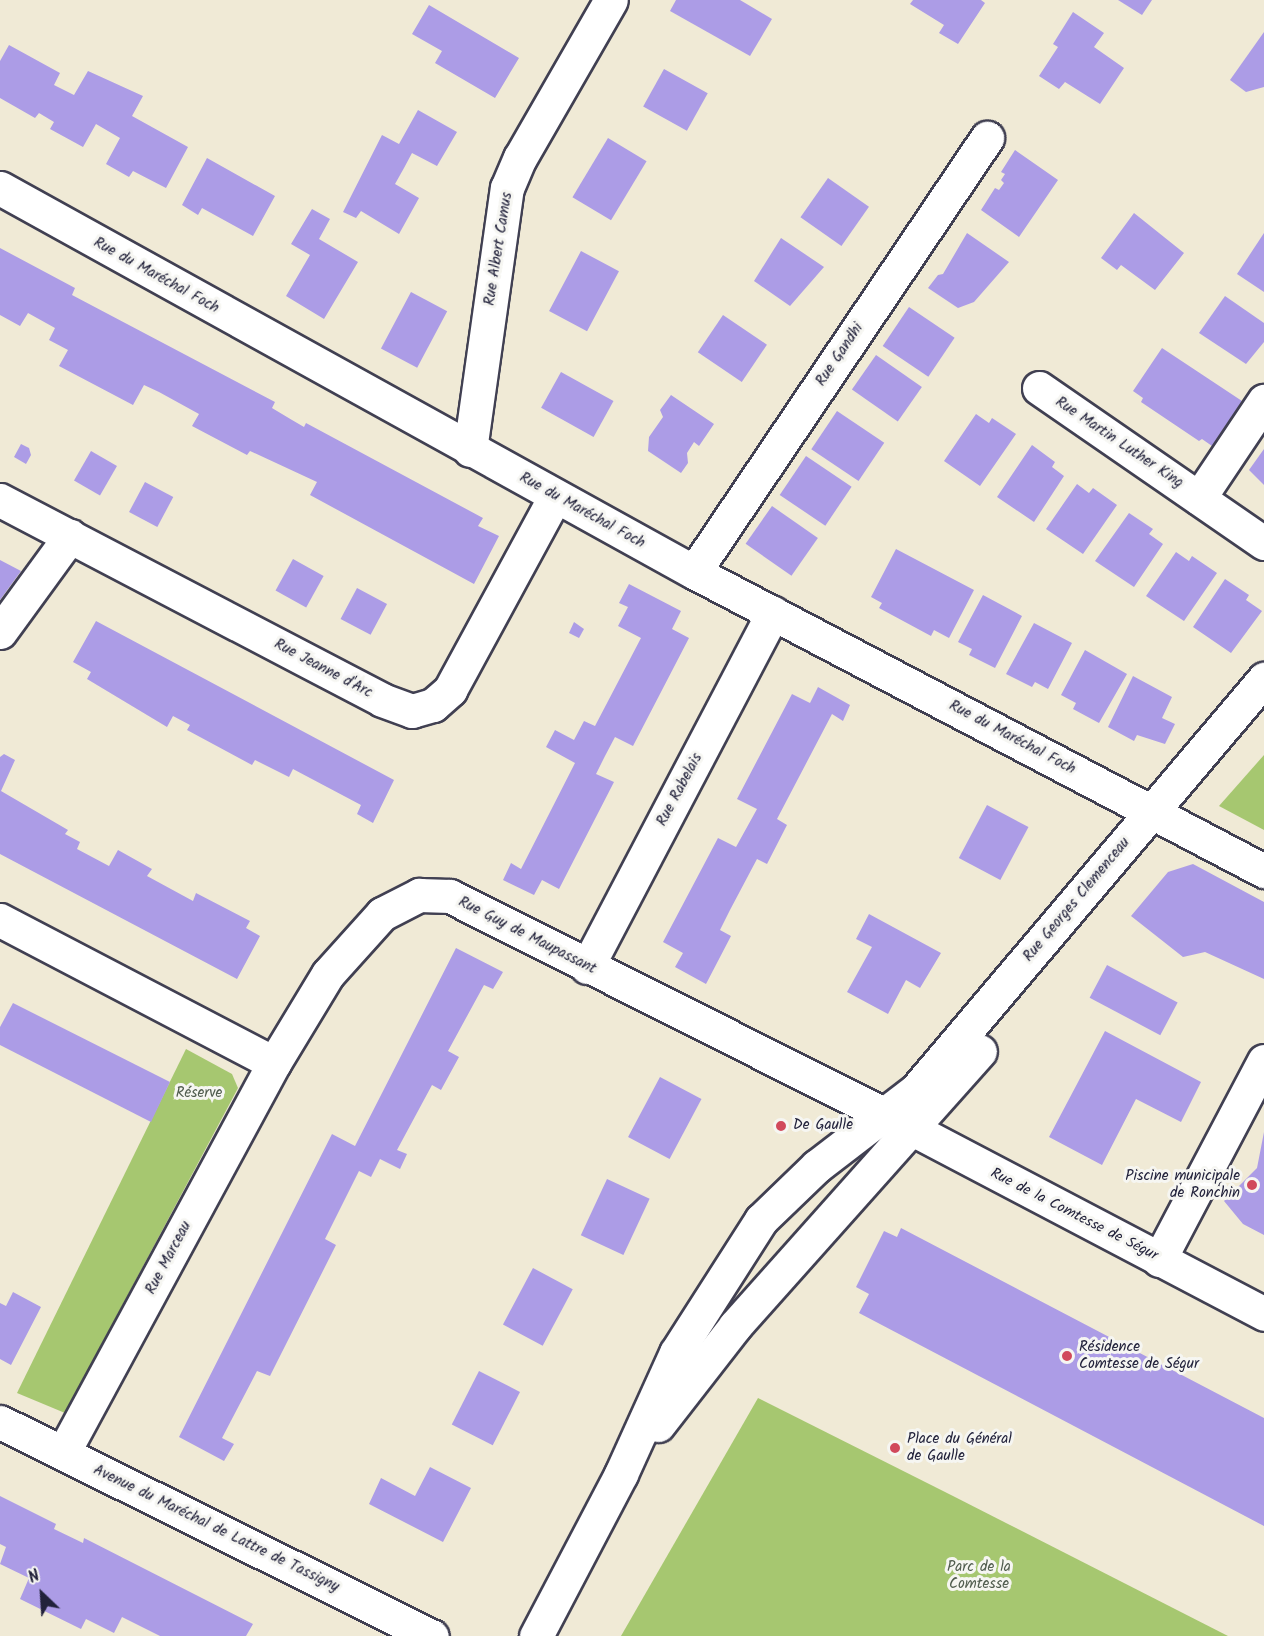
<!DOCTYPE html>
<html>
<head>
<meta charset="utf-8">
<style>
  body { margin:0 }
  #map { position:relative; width:1264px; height:1636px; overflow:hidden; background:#f0ead6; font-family:Kalam,sans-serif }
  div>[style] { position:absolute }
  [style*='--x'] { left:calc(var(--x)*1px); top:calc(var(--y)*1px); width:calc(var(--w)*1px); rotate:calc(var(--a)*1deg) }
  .green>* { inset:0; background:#a6c770 }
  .building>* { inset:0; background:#ac9ce6; transform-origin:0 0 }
  .roads { filter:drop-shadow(2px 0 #414052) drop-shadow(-2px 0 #414052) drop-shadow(0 2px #414052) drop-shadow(0 -2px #414052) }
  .minor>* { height:33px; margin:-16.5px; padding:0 16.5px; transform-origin:16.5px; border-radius:16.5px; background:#fff }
  .dots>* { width:16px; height:16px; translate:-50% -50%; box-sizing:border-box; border:3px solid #f6f6f2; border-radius:50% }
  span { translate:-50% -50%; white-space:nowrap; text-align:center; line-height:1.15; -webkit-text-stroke:6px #f6f6f2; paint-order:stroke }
  .street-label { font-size:15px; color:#22223b }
  .park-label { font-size:15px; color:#505c4e }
  .poi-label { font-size:15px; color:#22223b }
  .left { translate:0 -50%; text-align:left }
  .right { translate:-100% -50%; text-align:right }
  .north { position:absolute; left:12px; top:1564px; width:60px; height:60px; -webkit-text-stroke:4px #f6f6f2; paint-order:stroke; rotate:335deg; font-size:16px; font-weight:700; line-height:24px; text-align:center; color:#22223b }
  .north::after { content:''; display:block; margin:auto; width:21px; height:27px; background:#22223b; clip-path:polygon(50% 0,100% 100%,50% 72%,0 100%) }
</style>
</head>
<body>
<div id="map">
  <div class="green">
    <i style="clip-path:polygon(1264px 755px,1264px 830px,1219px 806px)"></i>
    <i style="clip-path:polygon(186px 1049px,232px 1074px,238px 1088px,65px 1413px,17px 1393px)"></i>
    <i style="clip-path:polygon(758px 1398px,953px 1496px,1228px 1636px,621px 1636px)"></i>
  </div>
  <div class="building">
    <i style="clip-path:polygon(676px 0,740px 0,772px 19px,750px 56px,670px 11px)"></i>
    <i style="clip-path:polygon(913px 0,981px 0,985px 3px,958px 44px,939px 33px,944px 25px,910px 4px)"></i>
    <i style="clip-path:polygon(1118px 0,1152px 0,1142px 15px)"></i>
    <i style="clip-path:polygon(429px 5px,519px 58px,495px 98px,435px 63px,442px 51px,412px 34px)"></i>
    <i style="clip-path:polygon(1073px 12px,1104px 33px,1094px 47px,1124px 68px,1100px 104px,1065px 82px,1059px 89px,1039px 76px,1058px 47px,1053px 44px)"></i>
    <i style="clip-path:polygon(1264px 32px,1264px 87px,1246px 92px,1230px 80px)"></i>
    <i style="clip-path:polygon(9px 45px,60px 73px,54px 85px,74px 95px,88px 71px,143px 96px,132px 116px,188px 147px,166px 188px,133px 171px,129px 177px,106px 164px,120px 138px,96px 124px,83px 147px,50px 129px,54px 122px,39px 113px,35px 118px,0 98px,0 61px)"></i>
    <i style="left:664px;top:69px;width:50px;height:43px;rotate:29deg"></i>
    <i style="clip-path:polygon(418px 110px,457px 132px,437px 166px,412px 153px,404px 168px,395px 184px,419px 198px,399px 234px,361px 211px,356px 218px,343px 212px,382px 135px,399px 144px)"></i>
    <i style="left:608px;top:138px;width:45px;height:69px;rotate:31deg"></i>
    <i style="clip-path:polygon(1015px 150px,1058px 180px,1019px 237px,981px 210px,995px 188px,999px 190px,1004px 183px,1001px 180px,1005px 174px,1001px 172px)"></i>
    <i style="clip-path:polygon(207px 158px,275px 196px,253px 236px,202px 208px,198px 215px,182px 205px)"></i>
    <i style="left:828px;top:178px;width:50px;height:48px;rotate:35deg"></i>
    <i style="clip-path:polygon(312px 209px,330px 219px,319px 239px,358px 262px,324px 319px,286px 296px,310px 255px,291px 244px)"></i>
    <i style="clip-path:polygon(1134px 213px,1184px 253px,1155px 290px,1121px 265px,1117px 270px,1101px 258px)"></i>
    <i style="clip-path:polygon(967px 233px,1009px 262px,974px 302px,958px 308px,928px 288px,938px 275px,943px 274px)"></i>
    <i style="clip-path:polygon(1264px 233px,1264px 292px,1237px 274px)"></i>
    <i style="clip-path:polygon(781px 238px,824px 267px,790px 306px,754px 281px)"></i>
    <i style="clip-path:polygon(0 248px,75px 288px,72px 295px,275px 402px,272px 408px,292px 420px,304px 427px,306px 423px,483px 518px,478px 526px,499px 536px,474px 584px,310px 495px,317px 482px,250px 451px,247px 455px,192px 426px,199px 414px,159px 392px,144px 385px,133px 405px,59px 366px,68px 350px,49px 340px,55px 328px,28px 313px,20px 326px,0 315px)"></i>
    <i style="left:581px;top:251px;width:43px;height:68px;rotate:28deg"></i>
    <i style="left:411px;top:292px;width:41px;height:64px;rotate:28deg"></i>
    <i style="clip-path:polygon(1225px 296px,1264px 323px,1264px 342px,1246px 364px,1199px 333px)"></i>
    <i style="left:909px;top:307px;width:55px;height:47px;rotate:34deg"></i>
    <i style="left:723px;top:315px;width:53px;height:45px;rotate:34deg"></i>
    <i style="clip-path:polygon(1162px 348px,1242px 401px,1212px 446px,1202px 439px,1199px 441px,1141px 402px,1143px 398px,1133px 391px)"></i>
    <i style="left:876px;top:355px;width:56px;height:42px;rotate:35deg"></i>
    <i style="left:561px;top:372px;width:60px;height:41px;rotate:29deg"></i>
    <i style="clip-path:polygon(671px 395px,714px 424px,699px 446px,694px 442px,687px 453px,688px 463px,681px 473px,648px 451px,649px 437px,663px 417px,660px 410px)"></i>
    <i style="left:837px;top:411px;width:57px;height:46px;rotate:34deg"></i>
    <i style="clip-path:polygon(976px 414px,989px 423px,992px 418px,1016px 434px,980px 486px,944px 461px)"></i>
    <i style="clip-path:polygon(21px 444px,29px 448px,31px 455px,26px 464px,14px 457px)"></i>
    <i style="clip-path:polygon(1032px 445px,1055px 462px,1052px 467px,1064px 476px,1034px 522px,997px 497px)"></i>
    <i style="clip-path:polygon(1264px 449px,1264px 485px,1249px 470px)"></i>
    <i style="left:91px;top:451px;width:30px;height:34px;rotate:30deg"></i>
    <i style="left:806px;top:456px;width:55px;height:47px;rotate:34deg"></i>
    <i style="left:145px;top:482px;width:32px;height:34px;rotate:28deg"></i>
    <i style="clip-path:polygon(1077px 484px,1089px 493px,1093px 488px,1117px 505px,1083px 554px,1046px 529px)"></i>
    <i style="left:772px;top:506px;width:56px;height:46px;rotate:35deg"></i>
    <i style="clip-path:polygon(1129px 513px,1153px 529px,1149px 534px,1163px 544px,1134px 587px,1095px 561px)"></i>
    <i style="clip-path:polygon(896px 549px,974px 590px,949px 638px,934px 630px,931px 636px,879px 608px,882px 603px,871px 597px)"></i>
    <i style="clip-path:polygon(1176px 552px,1189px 561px,1192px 556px,1217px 573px,1184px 621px,1146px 596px)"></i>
    <i style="left:293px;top:559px;width:35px;height:36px;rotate:29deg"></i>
    <i style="clip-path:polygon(0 560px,21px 571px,0 600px)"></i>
    <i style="clip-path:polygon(1225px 579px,1249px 595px,1246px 600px,1262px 611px,1231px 653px,1193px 627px)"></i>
    <i style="clip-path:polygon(629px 584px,681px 611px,672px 629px,689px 638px,633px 746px,615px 737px,605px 756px,596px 774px,614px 782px,559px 889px,542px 880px,534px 895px,503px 880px,511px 863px,521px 869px,575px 763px,546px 747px,555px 730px,574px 740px,584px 721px,595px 726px,641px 638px,618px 626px,628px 607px,619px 603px)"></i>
    <i style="left:357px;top:588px;width:34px;height:35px;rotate:28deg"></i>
    <i style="clip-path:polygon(983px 595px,1022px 616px,995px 668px,969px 655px,972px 649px,958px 642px)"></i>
    <i style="clip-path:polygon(96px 621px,394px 780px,373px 823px,357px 814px,361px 805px,293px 769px,289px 777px,255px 760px,252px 765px,187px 730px,190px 725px,173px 716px,167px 727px,87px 679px,91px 672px,73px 662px)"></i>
    <i style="clip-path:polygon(574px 622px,584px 629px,579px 638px,569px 633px)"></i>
    <i style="clip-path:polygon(1034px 623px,1072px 643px,1048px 689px,1035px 682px,1032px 687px,1006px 674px)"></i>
    <i style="clip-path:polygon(1085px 650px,1127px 674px,1099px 723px,1073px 709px,1076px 703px,1061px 695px)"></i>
    <i style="clip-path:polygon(1133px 676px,1172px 697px,1162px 718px,1175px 724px,1165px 744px,1137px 735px,1134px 741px,1108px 727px)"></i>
    <i style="clip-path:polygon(818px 687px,850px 705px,843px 721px,832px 714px,777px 819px,787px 825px,767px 864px,757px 859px,730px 910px,720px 930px,731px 936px,706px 984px,675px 967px,683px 953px,663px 942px,718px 838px,736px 847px,757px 809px,737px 799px,792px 694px,810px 703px)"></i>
    <i style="clip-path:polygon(4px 754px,15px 760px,1px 791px,68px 830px,65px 834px,80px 842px,77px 849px,109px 866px,118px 850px,152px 869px,147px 876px,193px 901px,196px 893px,250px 921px,246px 928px,260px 936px,237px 979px,0 854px,0 757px)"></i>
    <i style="left:987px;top:805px;width:47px;height:60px;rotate:28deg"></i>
    <i style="clip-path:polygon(1193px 864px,1264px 902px,1264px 979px,1205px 952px,1183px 957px,1131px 916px,1168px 872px)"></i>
    <i style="clip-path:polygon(869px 914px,941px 953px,920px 988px,906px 980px,888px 1014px,847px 992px,872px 947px,856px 939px)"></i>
    <i style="clip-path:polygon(456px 948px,503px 972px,493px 989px,484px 985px,448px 1051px,459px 1057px,441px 1090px,432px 1085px,397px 1150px,407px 1154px,400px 1169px,380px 1159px,371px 1177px,359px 1171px,325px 1239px,336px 1245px,278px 1360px,270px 1376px,257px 1371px,222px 1438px,234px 1444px,224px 1461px,179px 1437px,332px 1134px,355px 1146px)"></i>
    <i style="left:1107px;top:965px;width:80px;height:37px;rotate:28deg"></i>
    <i style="clip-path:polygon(13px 1003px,170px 1082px,151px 1122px,0 1045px,0 1027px)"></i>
    <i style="clip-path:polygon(1105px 1031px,1201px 1082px,1181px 1122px,1136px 1099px,1102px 1165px,1049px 1137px)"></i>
    <i style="left:660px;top:1077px;width:47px;height:68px;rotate:28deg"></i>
    <i style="clip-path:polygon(1264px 1132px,1264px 1235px,1243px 1224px,1224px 1201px,1257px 1168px)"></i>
    <i style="left:607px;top:1179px;width:47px;height:62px;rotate:25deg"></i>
    <i style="clip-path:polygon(901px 1228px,1264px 1418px,1264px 1526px,859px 1313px,869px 1294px,856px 1287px,884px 1231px,897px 1237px)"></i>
    <i style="left:533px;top:1268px;width:45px;height:64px;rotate:28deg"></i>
    <i style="clip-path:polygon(13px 1292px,41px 1307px,11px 1365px,0 1359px,0 1303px,6px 1306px)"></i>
    <i style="left:479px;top:1371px;width:46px;height:60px;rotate:27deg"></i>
    <i style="clip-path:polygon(430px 1467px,471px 1488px,443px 1542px,369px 1504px,381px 1478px,415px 1496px)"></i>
    <i style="clip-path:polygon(0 1496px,56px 1524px,54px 1529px,83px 1543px,84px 1538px,253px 1624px,246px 1636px,160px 1636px,122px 1617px,114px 1633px,86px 1619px,81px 1629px,20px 1599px,29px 1578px,0 1564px,6px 1547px,0 1544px)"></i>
  </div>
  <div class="roads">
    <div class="minor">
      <i style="--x:0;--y:188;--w:793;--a:28.96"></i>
      <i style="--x:694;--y:572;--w:644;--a:27.68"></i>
      <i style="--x:1039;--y:388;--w:273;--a:34.6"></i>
      <i style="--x:470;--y:450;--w:265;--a:-82"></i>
      <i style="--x:507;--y:188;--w:33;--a:-67"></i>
      <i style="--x:520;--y:158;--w:182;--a:-60.1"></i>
      <i style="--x:1199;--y:498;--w:117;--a:-56.2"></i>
      <i style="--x:0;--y:500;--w:431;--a:27.6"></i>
      <i style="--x:382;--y:700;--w:32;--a:20"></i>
      <i style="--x:412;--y:711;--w:22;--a:-16"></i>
      <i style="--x:433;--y:705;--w:23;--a:-41"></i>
      <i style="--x:450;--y:690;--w:220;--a:-61.5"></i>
      <i style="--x:694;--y:572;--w:524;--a:-55.98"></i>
      <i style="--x:0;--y:632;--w:119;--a:-53.9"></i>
      <i style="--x:0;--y:920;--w:309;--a:27.6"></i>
      <i style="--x:274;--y:1063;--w:104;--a:-58.8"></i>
      <i style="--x:328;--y:974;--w:81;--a:-48"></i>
      <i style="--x:382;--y:914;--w:42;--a:-27.2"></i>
      <i style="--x:419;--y:895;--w:31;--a:2"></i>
      <i style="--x:450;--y:896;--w:500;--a:26.72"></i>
      <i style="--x:897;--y:1121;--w:415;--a:27.7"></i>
      <i style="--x:587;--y:967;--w:400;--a:-62.3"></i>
      <i style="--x:1159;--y:1260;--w:225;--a:-62.2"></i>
      <i style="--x:0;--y:1422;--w:482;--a:26.4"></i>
      <i style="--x:658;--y:1425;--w:125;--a:-52.1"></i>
      <i style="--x:735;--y:1326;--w:368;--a:-48.3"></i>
      <i style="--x:63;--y:1453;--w:443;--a:-61.6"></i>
      <i style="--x:536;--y:1636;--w:183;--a:-62.3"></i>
      <i style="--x:621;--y:1474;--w:133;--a:-65.6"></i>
      <i style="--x:676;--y:1353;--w:158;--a:-57.4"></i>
      <i style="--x:761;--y:1220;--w:78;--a:-44"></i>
      <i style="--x:817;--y:1166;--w:125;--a:-37.5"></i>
      <i style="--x:916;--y:1090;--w:539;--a:-49.74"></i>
    </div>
  </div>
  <div class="dots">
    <i style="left:781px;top:1126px;background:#d1495b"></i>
    <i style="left:1252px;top:1185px;background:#d1495b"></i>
    <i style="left:1067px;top:1356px;background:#d1495b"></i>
    <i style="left:895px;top:1448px;background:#d1495b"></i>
  </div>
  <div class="street-label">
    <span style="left:499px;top:249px;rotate:-81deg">Rue Albert Camus</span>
    <span style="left:156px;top:276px;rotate:29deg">Rue du Maréchal Foch</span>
    <span style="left:840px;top:355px;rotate:-56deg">Rue Gandhi</span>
    <span style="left:1119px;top:443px;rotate:34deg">Rue Martin Luther King</span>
    <span style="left:582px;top:511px;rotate:29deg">Rue du Maréchal Foch</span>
    <span style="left:323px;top:669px;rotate:28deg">Rue Jeanne d'Arc</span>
    <span style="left:1012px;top:738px;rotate:28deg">Rue du Maréchal Foch</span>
    <span style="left:680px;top:790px;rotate:-62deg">Rue Rabelais</span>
    <span style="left:1077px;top:900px;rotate:-50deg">Rue Georges Clemenceau</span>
    <span style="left:527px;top:936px;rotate:27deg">Rue Guy de Maupassant</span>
    <span style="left:1074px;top:1215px;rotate:27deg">Rue de la Comtesse de Ségur</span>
    <span style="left:169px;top:1258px;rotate:-62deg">Rue Marceau</span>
    <span style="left:216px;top:1529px;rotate:26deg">Avenue du Maréchal de Lattre de Tassigny</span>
  </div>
  <div class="park-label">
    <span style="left:199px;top:1094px">Réserve</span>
    <span style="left:979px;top:1576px">Parc de la<br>Comtesse</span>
  </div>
  <div class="poi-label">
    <span class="left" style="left:793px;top:1126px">De Gaulle</span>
    <span class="right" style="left:1240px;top:1185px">Piscine municipale<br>de Ronchin</span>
    <span class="left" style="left:1079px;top:1356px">Résidence<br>Comtesse de Ségur</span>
    <span class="left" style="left:907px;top:1448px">Place du Général<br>de Gaulle</span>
  </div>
  <div class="north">N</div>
</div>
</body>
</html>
